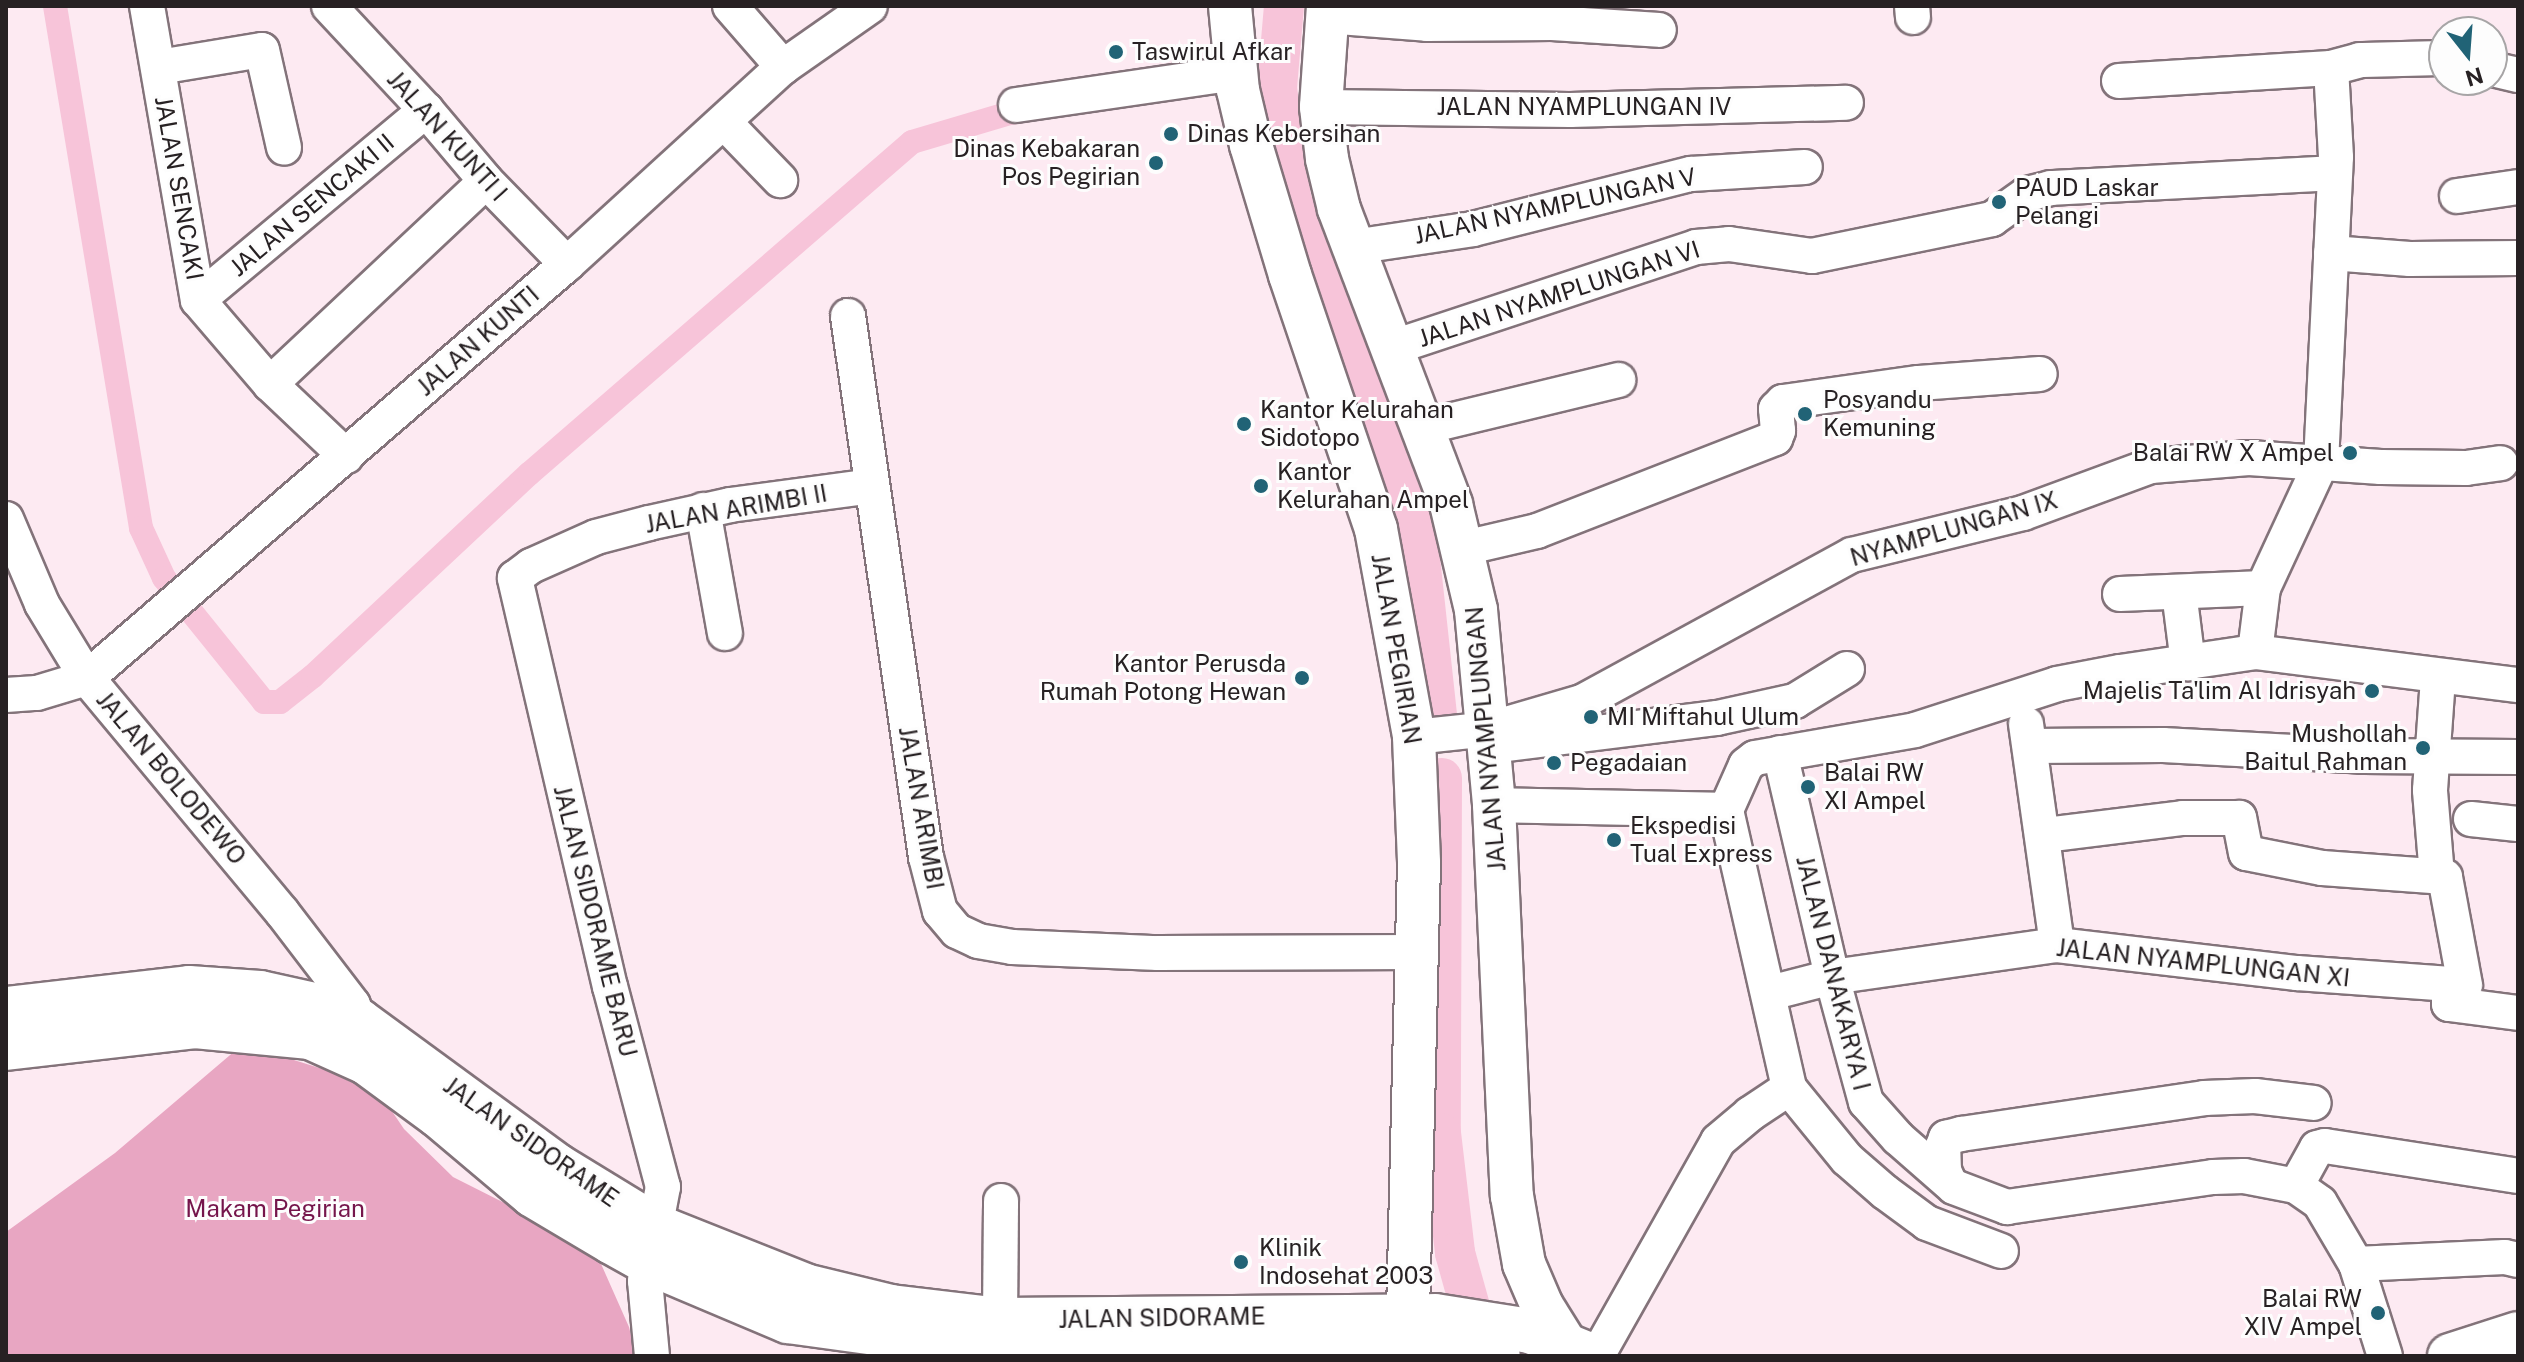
<!DOCTYPE html>
<html>
<head>
<meta charset="utf-8">
<style>
  body { margin:0 }
  #map { position:relative; width:2524px; height:1362px; overflow:hidden; background:#fdeaf2; font-family:"Public Sans",sans-serif }
  div>[style] { position:absolute }
  [style*='--x'] { left:calc(var(--x)*1px); top:calc(var(--y)*1px); width:calc(var(--w)*1px); rotate:calc(var(--a)*1deg) }
  .green>* { inset:0; background:#e8a6c2 }
  .canal>* { height:24px; margin:-12px; padding:0 12px; transform-origin:12px; border-radius:12px; background:#f7c4d9 }
  .river>* { height:40px; margin:-20px; padding:0 20px; transform-origin:20px; border-radius:20px; background:#f7c4d9 }
  .roads { filter:drop-shadow(2px 0 #83737a) drop-shadow(-2px 0 #83737a) drop-shadow(0 2px #83737a) drop-shadow(0 -2px #83737a) }
  .minor>* { height:34px; margin:-17px; padding:0 17px; transform-origin:17px; border-radius:17px; background:#fff }
  .major>* { height:42px; margin:-21px; padding:0 21px; transform-origin:21px; border-radius:21px; background:#fff }
  .highway>* { height:44px; margin:-22px; padding:0 22px; transform-origin:22px; border-radius:22px; background:#fff }
  .dots>* { width:22px; height:22px; translate:-50% -50%; box-sizing:border-box; border:4px solid #fdfdfd; border-radius:50% }
  span { translate:-50% -50%; white-space:nowrap; text-align:center; line-height:1.15; -webkit-text-stroke:6px #fdfdfd; paint-order:stroke }
  .poi-label { font-size:24px; color:#272123 }
  .left { translate:0 -50%; text-align:left }
  .right { translate:-100% -50%; text-align:right }
  .street-label { font-size:24px; color:#272123 }
  .park-label { font-size:24px; color:#75154b }
  .frame { position:absolute; inset:0; border:8px solid #272123; pointer-events:none }
  .north { position:absolute; left:2428px; top:16px; width:80px; height:80px; box-sizing:border-box; background:#fdfdfd; border:2px solid #a7a5a6; border-radius:50%; rotate:163deg; font-size:22px; font-weight:700; line-height:32px; text-align:center; color:#272123 }
  .north::after { content:''; display:block; margin:auto; width:28px; height:36px; background:#216376; clip-path:polygon(50% 0,100% 100%,50% 72%,0 100%) }
</style>
</head>
<body>
<div id="map">
  <div class="green">
    <i style="clip-path:polygon(243px 1044px,329px 1071px,383px 1098px,404px 1129px,453px 1177px,594px 1248px,629px 1327px,636px 1356px,6px 1356px,6px 1232px,115px 1153px)"></i>
  </div>
  <div class="canal">
    <i style="--x:55;--y:6;--w:529;--a:80.64"></i>
    <i style="--x:141;--y:528;--w:55;--a:65.3"></i>
    <i style="--x:164;--y:578;--w:159;--a:51.1"></i>
    <i style="--x:264;--y:702;--w:16;--a:0"></i>
    <i style="--x:280;--y:702;--w:42;--a:-38.2"></i>
    <i style="--x:313;--y:676;--w:296;--a:-43.1"></i>
    <i style="--x:529;--y:474;--w:507;--a:-40.92"></i>
    <i style="--x:912;--y:142;--w:102;--a:-16.5"></i>
    <i style="--x:1010;--y:113;--w:24;--a:-9"></i>
    <i style="--x:1225;--y:82;--w:53;--a:-7.5"></i>
  </div>
  <div class="river">
    <i style="--x:1284;--y:6;--w:82;--a:94.9"></i>
    <i style="--x:1277;--y:88;--w:111;--a:82.7"></i>
    <i style="--x:1291;--y:198;--w:365;--a:69.6"></i>
    <i style="--x:1418;--y:540;--w:186;--a:83.8"></i>
    <i style="--x:1442;--y:778;--w:355;--a:90.2"></i>
    <i style="--x:1441;--y:1133;--w:121;--a:83.3"></i>
    <i style="--x:1455;--y:1253;--w:101;--a:74.4"></i>
  </div>
  <div class="roads">
    <div class="minor">
      <i style="--x:147;--y:6;--w:298;--a:80.2"></i>
      <i style="--x:198;--y:300;--w:111;--a:49.4"></i>
      <i style="--x:270;--y:384;--w:105;--a:43.5"></i>
      <i style="--x:329;--y:6;--w:142;--a:47"></i>
      <i style="--x:426;--y:110;--w:93;--a:49.8"></i>
      <i style="--x:486;--y:181;--w:116;--a:45.7"></i>
      <i style="--x:730;--y:6;--w:81;--a:49"></i>
      <i style="--x:1912;--y:6;--w:11;--a:85"></i>
      <i style="--x:1326;--y:16;--w:101;--a:4.5"></i>
      <i style="--x:1427;--y:24;--w:125;--a:-0.5"></i>
      <i style="--x:1552;--y:23;--w:107;--a:3.7"></i>
      <i style="--x:159;--y:67;--w:104;--a:-9.4"></i>
      <i style="--x:262;--y:50;--w:100;--a:77.3"></i>
      <i style="--x:2492;--y:69;--w:27;--a:13"></i>
      <i style="--x:2119;--y:81;--w:212;--a:-3.5"></i>
      <i style="--x:1016;--y:105;--w:221;--a:-8.3"></i>
      <i style="--x:1321;--y:107;--w:249;--a:0.7"></i>
      <i style="--x:1570;--y:110;--w:276;--a:-1.5"></i>
      <i style="--x:724;--y:122;--w:81;--a:46"></i>
      <i style="--x:2457;--y:196;--w:62;--a:-8.4"></i>
      <i style="--x:1353;--y:247;--w:121;--a:-8.5"></i>
      <i style="--x:1473;--y:229;--w:225;--a:-14.2"></i>
      <i style="--x:1691;--y:174;--w:114;--a:-3.5"></i>
      <i style="--x:2331;--y:253;--w:79;--a:4.3"></i>
      <i style="--x:2410;--y:259;--w:108;--a:-0.5"></i>
      <i style="--x:198;--y:300;--w:297;--a:-39.8"></i>
      <i style="--x:848;--y:316;--w:547;--a:81.8"></i>
      <i style="--x:926;--y:857;--w:56;--a:75.5"></i>
      <i style="--x:940;--y:911;--w:26;--a:50"></i>
      <i style="--x:957;--y:931;--w:23;--a:25"></i>
      <i style="--x:978;--y:941;--w:35;--a:10"></i>
      <i style="--x:1012;--y:947;--w:146;--a:2.4"></i>
      <i style="--x:1158;--y:953;--w:259;--a:-0.2"></i>
      <i style="--x:1394;--y:347;--w:318;--a:-18.3"></i>
      <i style="--x:1696;--y:247;--w:33;--a:-5"></i>
      <i style="--x:1729;--y:244;--w:84;--a:8.2"></i>
      <i style="--x:1812;--y:256;--w:184;--a:-11.6"></i>
      <i style="--x:1992;--y:219;--w:43;--a:-35.5"></i>
      <i style="--x:2027;--y:194;--w:25;--a:-14"></i>
      <i style="--x:2051;--y:188;--w:283;--a:-3"></i>
      <i style="--x:270;--y:384;--w:296;--a:-43.2"></i>
      <i style="--x:1424;--y:427;--w:200;--a:-13.6"></i>
      <i style="--x:703;--y:510;--w:125;--a:79.9"></i>
      <i style="--x:6;--y:519;--w:92;--a:67"></i>
      <i style="--x:42;--y:604;--w:87;--a:58.7"></i>
      <i style="--x:87;--y:678;--w:305;--a:50.2"></i>
      <i style="--x:282;--y:912;--w:117;--a:52.6"></i>
      <i style="--x:353;--y:1005;--w:27;--a:77"></i>
      <i style="--x:1464;--y:548;--w:75;--a:-13.1"></i>
      <i style="--x:1537;--y:531;--w:256;--a:-21.3"></i>
      <i style="--x:1775;--y:438;--w:8;--a:-67"></i>
      <i style="--x:1778;--y:431;--w:22;--a:-95"></i>
      <i style="--x:1776;--y:409;--w:10;--a:-45"></i>
      <i style="--x:1783;--y:402;--w:137;--a:-8"></i>
      <i style="--x:1919;--y:383;--w:121;--a:-4.3"></i>
      <i style="--x:2179;--y:592;--w:72;--a:82.8"></i>
      <i style="--x:2120;--y:594;--w:143;--a:-2.4"></i>
      <i style="--x:2255;--y:652;--w:64;--a:-82.9"></i>
      <i style="--x:2263;--y:588;--w:138;--a:-65.1"></i>
      <i style="--x:2321;--y:463;--w:306;--a:-87.2"></i>
      <i style="--x:2336;--y:157;--w:89;--a:-93.2"></i>
      <i style="--x:2331;--y:68;--w:30;--a:-15"></i>
      <i style="--x:2360;--y:60;--w:84;--a:-1.4"></i>
      <i style="--x:6;--y:695;--w:31;--a:-4"></i>
      <i style="--x:37;--y:693;--w:52;--a:-16.7"></i>
      <i style="--x:87;--y:678;--w:634;--a:-40.78"></i>
      <i style="--x:567;--y:264;--w:292;--a:-42.4"></i>
      <i style="--x:783;--y:67;--w:106;--a:-35"></i>
      <i style="--x:2026;--y:724;--w:223;--a:82"></i>
      <i style="--x:1414;--y:737;--w:75;--a:-6.1"></i>
      <i style="--x:1489;--y:729;--w:97;--a:-16.2"></i>
      <i style="--x:1582;--y:702;--w:307;--a:-28.6"></i>
      <i style="--x:1852;--y:555;--w:176;--a:-13.8"></i>
      <i style="--x:2023;--y:513;--w:136;--a:-20.2"></i>
      <i style="--x:2151;--y:466;--w:98;--a:-4.7"></i>
      <i style="--x:2249;--y:458;--w:132;--a:3.9"></i>
      <i style="--x:2381;--y:467;--w:85;--a:0.7"></i>
      <i style="--x:2466;--y:468;--w:35;--a:-8"></i>
      <i style="--x:1492;--y:746;--w:227;--a:-7.1"></i>
      <i style="--x:1717;--y:718;--w:80;--a:-12.3"></i>
      <i style="--x:1795;--y:701;--w:61;--a:-31.6"></i>
      <i style="--x:2031;--y:746;--w:132;--a:-0.4"></i>
      <i style="--x:2163;--y:745;--w:200;--a:3.1"></i>
      <i style="--x:2363;--y:756;--w:155;--a:0.4"></i>
      <i style="--x:1780;--y:753;--w:230;--a:76.9"></i>
      <i style="--x:1832;--y:977;--w:130;--a:74.8"></i>
      <i style="--x:1866;--y:1102;--w:48;--a:48.4"></i>
      <i style="--x:1898;--y:1138;--w:74;--a:41.2"></i>
      <i style="--x:1954;--y:1187;--w:57;--a:20.7"></i>
      <i style="--x:2007;--y:1207;--w:208;--a:-8.3"></i>
      <i style="--x:2213;--y:1177;--w:31;--a:-2"></i>
      <i style="--x:2244;--y:1176;--w:53;--a:10.9"></i>
      <i style="--x:2296;--y:1186;--w:29;--a:35"></i>
      <i style="--x:2320;--y:1203;--w:71;--a:59.5"></i>
      <i style="--x:2356;--y:1264;--w:96;--a:72.5"></i>
      <i style="--x:1494;--y:805;--w:232;--a:1.2"></i>
      <i style="--x:1726;--y:810;--w:285;--a:77.2"></i>
      <i style="--x:1789;--y:1088;--w:92;--a:50.8"></i>
      <i style="--x:1847;--y:1159;--w:50;--a:41"></i>
      <i style="--x:1885;--y:1192;--w:52;--a:36.4"></i>
      <i style="--x:1927;--y:1223;--w:79;--a:20.7"></i>
      <i style="--x:1726;--y:810;--w:49;--a:-66"></i>
      <i style="--x:1746;--y:765;--w:11;--a:-38"></i>
      <i style="--x:1755;--y:758;--w:162;--a:-9.9"></i>
      <i style="--x:1915;--y:730;--w:149;--a:-17.9"></i>
      <i style="--x:2057;--y:684;--w:64;--a:-10.8"></i>
      <i style="--x:2120;--y:672;--w:136;--a:-8.4"></i>
      <i style="--x:2255;--y:652;--w:265;--a:7.2"></i>
      <i style="--x:2471;--y:819;--w:47;--a:6.1"></i>
      <i style="--x:2437;--y:876;--w:86;--a:-94.7"></i>
      <i style="--x:2430;--y:790;--w:112;--a:-85.9"></i>
      <i style="--x:2449;--y:986;--w:18;--a:90"></i>
      <i style="--x:2449;--y:1004;--w:70;--a:7.4"></i>
      <i style="--x:1770;--y:993;--w:64;--a:-14.5"></i>
      <i style="--x:1832;--y:977;--w:227;--a:-8.1"></i>
      <i style="--x:2057;--y:945;--w:242;--a:6.7"></i>
      <i style="--x:2297;--y:973;--w:168;--a:4.1"></i>
      <i style="--x:2465;--y:985;--w:110;--a:-100.5"></i>
      <i style="--x:2445;--y:877;--w:123;--a:-175.8"></i>
      <i style="--x:2322;--y:868;--w:77;--a:-168.8"></i>
      <i style="--x:2246;--y:853;--w:36;--a:-101"></i>
      <i style="--x:2239;--y:818;--w:56;--a:180"></i>
      <i style="--x:2183;--y:818;--w:140;--a:173"></i>
      <i style="--x:1949;--y:1182;--w:12;--a:-114"></i>
      <i style="--x:1944;--y:1171;--w:25;--a:-92"></i>
      <i style="--x:1943;--y:1146;--w:9;--a:-69"></i>
      <i style="--x:1946;--y:1138;--w:16;--a:-15"></i>
      <i style="--x:1961;--y:1134;--w:246;--a:-8.4"></i>
      <i style="--x:2204;--y:1098;--w:51;--a:-2.2"></i>
      <i style="--x:2255;--y:1096;--w:59;--a:6.8"></i>
      <i style="--x:2296;--y:1186;--w:43;--a:-61.1"></i>
      <i style="--x:2317;--y:1148;--w:8;--a:-14"></i>
      <i style="--x:2325;--y:1146;--w:195;--a:8.8"></i>
      <i style="--x:2356;--y:1264;--w:149;--a:-2.7"></i>
      <i style="--x:2505;--y:1257;--w:13;--a:13"></i>
      <i style="--x:1000;--y:1320;--w:119;--a:-89.5"></i>
      <i style="--x:652;--y:1356;--w:75;--a:-95.3"></i>
      <i style="--x:645;--y:1281;--w:96;--a:-79.2"></i>
      <i style="--x:663;--y:1187;--w:207;--a:-104.8"></i>
      <i style="--x:610;--y:987;--w:420;--a:-103.1"></i>
      <i style="--x:515;--y:578;--w:20;--a:-37"></i>
      <i style="--x:531;--y:566;--w:71;--a:-24"></i>
      <i style="--x:596;--y:537;--w:55;--a:-14.8"></i>
      <i style="--x:649;--y:523;--w:83;--a:-12.5"></i>
      <i style="--x:730;--y:505;--w:143;--a:-7.6"></i>
      <i style="--x:1597;--y:1356;--w:247;--a:-60.6"></i>
      <i style="--x:1718;--y:1141;--w:42;--a:-40.2"></i>
      <i style="--x:1750;--y:1114;--w:47;--a:-33.7"></i>
    </div>
    <div class="major">
      <i style="--x:1230;--y:6;--w:84;--a:84.6"></i>
      <i style="--x:1238;--y:90;--w:57;--a:76.7"></i>
      <i style="--x:1251;--y:145;--w:136;--a:73.3"></i>
      <i style="--x:1290;--y:275;--w:268;--a:71.3"></i>
      <i style="--x:1376;--y:529;--w:211;--a:79.6"></i>
      <i style="--x:1414;--y:737;--w:126;--a:87.7"></i>
      <i style="--x:1419;--y:863;--w:488;--a:91.4"></i>
      <i style="--x:1328;--y:6;--w:101;--a:94"></i>
      <i style="--x:1321;--y:107;--w:52;--a:83.4"></i>
      <i style="--x:1327;--y:159;--w:51;--a:76.5"></i>
      <i style="--x:1339;--y:209;--w:316;--a:69.2"></i>
      <i style="--x:1451;--y:504;--w:109;--a:76.7"></i>
      <i style="--x:1476;--y:610;--w:196;--a:84.7"></i>
      <i style="--x:1494;--y:805;--w:391;--a:87.4"></i>
      <i style="--x:1512;--y:1196;--w:69;--a:80"></i>
      <i style="--x:1524;--y:1264;--w:46;--a:66.8"></i>
      <i style="--x:1542;--y:1306;--w:44;--a:58.1"></i>
    </div>
    <div class="highway">
      <i style="--x:6;--y:1009;--w:184;--a:-6.5"></i>
      <i style="--x:189;--y:988;--w:71;--a:4"></i>
      <i style="--x:260;--y:993;--w:60;--a:12.4"></i>
      <i style="--x:319;--y:1006;--w:43;--a:20.6"></i>
      <i style="--x:359;--y:1021;--w:245;--a:36.2"></i>
      <i style="--x:557;--y:1166;--w:117;--a:31.4"></i>
      <i style="--x:657;--y:1227;--w:159;--a:21.7"></i>
      <i style="--x:805;--y:1286;--w:89;--a:13.7"></i>
      <i style="--x:891;--y:1307;--w:110;--a:6.8"></i>
      <i style="--x:1000;--y:1320;--w:435;--a:-0.5"></i>
      <i style="--x:1435;--y:1316;--w:96;--a:9"></i>
      <i style="--x:1530;--y:1331;--w:67;--a:22"></i>
      <i style="--x:6;--y:1048;--w:190;--a:-6.6"></i>
      <i style="--x:195;--y:1026;--w:116;--a:5.5"></i>
      <i style="--x:310;--y:1037;--w:61;--a:24.1"></i>
      <i style="--x:366;--y:1062;--w:89;--a:36.4"></i>
      <i style="--x:438;--y:1115;--w:124;--a:40.1"></i>
      <i style="--x:533;--y:1195;--w:92;--a:30.7"></i>
      <i style="--x:612;--y:1242;--w:41;--a:29.1"></i>
      <i style="--x:648;--y:1262;--w:152;--a:22.9"></i>
      <i style="--x:788;--y:1321;--w:237;--a:7.8"></i>
      <i style="--x:1023;--y:1353;--w:384;--a:-0.4"></i>
      <i style="--x:1407;--y:1350;--w:91;--a:3.8"></i>
      <i style="--x:2450;--y:1356;--w:71;--a:-17.9"></i>
    </div>
  </div>
  <div class="dots">
    <i style="left:1116px;top:52px;background:#216376"></i>
    <i style="left:1171px;top:134px;background:#216376"></i>
    <i style="left:1156px;top:163px;background:#216376"></i>
    <i style="left:1999px;top:202px;background:#216376"></i>
    <i style="left:1805px;top:414px;background:#216376"></i>
    <i style="left:1244px;top:424px;background:#216376"></i>
    <i style="left:2350px;top:453px;background:#216376"></i>
    <i style="left:1261px;top:486px;background:#216376"></i>
    <i style="left:1302px;top:678px;background:#216376"></i>
    <i style="left:2372px;top:691px;background:#216376"></i>
    <i style="left:1591px;top:717px;background:#216376"></i>
    <i style="left:2423px;top:748px;background:#216376"></i>
    <i style="left:1554px;top:763px;background:#216376"></i>
    <i style="left:1808px;top:787px;background:#216376"></i>
    <i style="left:1614px;top:840px;background:#216376"></i>
    <i style="left:1241px;top:1262px;background:#216376"></i>
    <i style="left:2378px;top:1313px;background:#216376"></i>
  </div>
  <div class="poi-label">
    <span class="left" style="left:1132px;top:52px">Taswirul Afkar</span>
    <span class="left" style="left:1187px;top:134px">Dinas Kebersihan</span>
    <span class="right" style="left:1140px;top:163px">Dinas Kebakaran<br>Pos Pegirian</span>
    <span class="left" style="left:2015px;top:202px">PAUD Laskar<br>Pelangi</span>
    <span class="left" style="left:1823px;top:414px">Posyandu<br>Kemuning</span>
    <span class="left" style="left:1260px;top:424px">Kantor Kelurahan<br>Sidotopo</span>
    <span class="right" style="left:2334px;top:453px">Balai RW X Ampel</span>
    <span class="left" style="left:1277px;top:486px">Kantor<br>Kelurahan Ampel</span>
    <span class="right" style="left:1286px;top:678px">Kantor Perusda<br>Rumah Potong Hewan</span>
    <span class="right" style="left:2356px;top:691px">Majelis Ta'lim Al Idrisyah</span>
    <span class="left" style="left:1607px;top:717px">MI Miftahul Ulum</span>
    <span class="right" style="left:2407px;top:748px">Mushollah<br>Baitul Rahman</span>
    <span class="left" style="left:1570px;top:763px">Pegadaian</span>
    <span class="left" style="left:1824px;top:787px">Balai RW<br>XI Ampel</span>
    <span class="left" style="left:1630px;top:840px">Ekspedisi<br>Tual Express</span>
    <span class="left" style="left:1259px;top:1262px">Klinik<br>Indosehat 2003</span>
    <span class="right" style="left:2362px;top:1313px">Balai RW<br>XIV Ampel</span>
  </div>
  <div class="street-label">
    <span style="left:1584px;top:107px">JALAN NYAMPLUNGAN IV</span>
    <span style="left:447px;top:136px;rotate:48deg">JALAN KUNTI I</span>
    <span style="left:179px;top:188px;rotate:80deg">JALAN SENCAKI</span>
    <span style="left:312px;top:205px;rotate:-40deg">JALAN SENCAKI II</span>
    <span style="left:1555px;top:206px;rotate:-12deg">JALAN NYAMPLUNGAN V</span>
    <span style="left:1559px;top:294px;rotate:-18deg">JALAN NYAMPLUNGAN VI</span>
    <span style="left:478px;top:341px;rotate:-41deg">JALAN KUNTI</span>
    <span style="left:736px;top:509px;rotate:-10deg">JALAN ARIMBI II</span>
    <span style="left:1954px;top:529px;rotate:-16deg">NYAMPLUNGAN IX</span>
    <span style="left:1396px;top:649px;rotate:80deg">JALAN PEGIRIAN</span>
    <span style="left:1486px;top:739px;rotate:-95deg">JALAN NYAMPLUNGAN</span>
    <span style="left:171px;top:778px;rotate:50deg">JALAN BOLODEWO</span>
    <span style="left:921px;top:808px;rotate:80deg">JALAN ARIMBI</span>
    <span style="left:595px;top:921px;rotate:76deg">JALAN SIDORAME BARU</span>
    <span style="left:2203px;top:963px;rotate:6deg">JALAN NYAMPLUNGAN XI</span>
    <span style="left:1833px;top:973px;rotate:76deg">JALAN DANAKARYA I</span>
    <span style="left:531px;top:1142px;rotate:35deg">JALAN SIDORAME</span>
    <span style="left:1162px;top:1318px;rotate:-1deg">JALAN SIDORAME</span>
  </div>
  <div class="park-label">
    <span style="left:275px;top:1209px">Makam Pegirian</span>
  </div>
  <div class="frame"></div>
  <div class="north">N</div>
</div>
</body>
</html>
